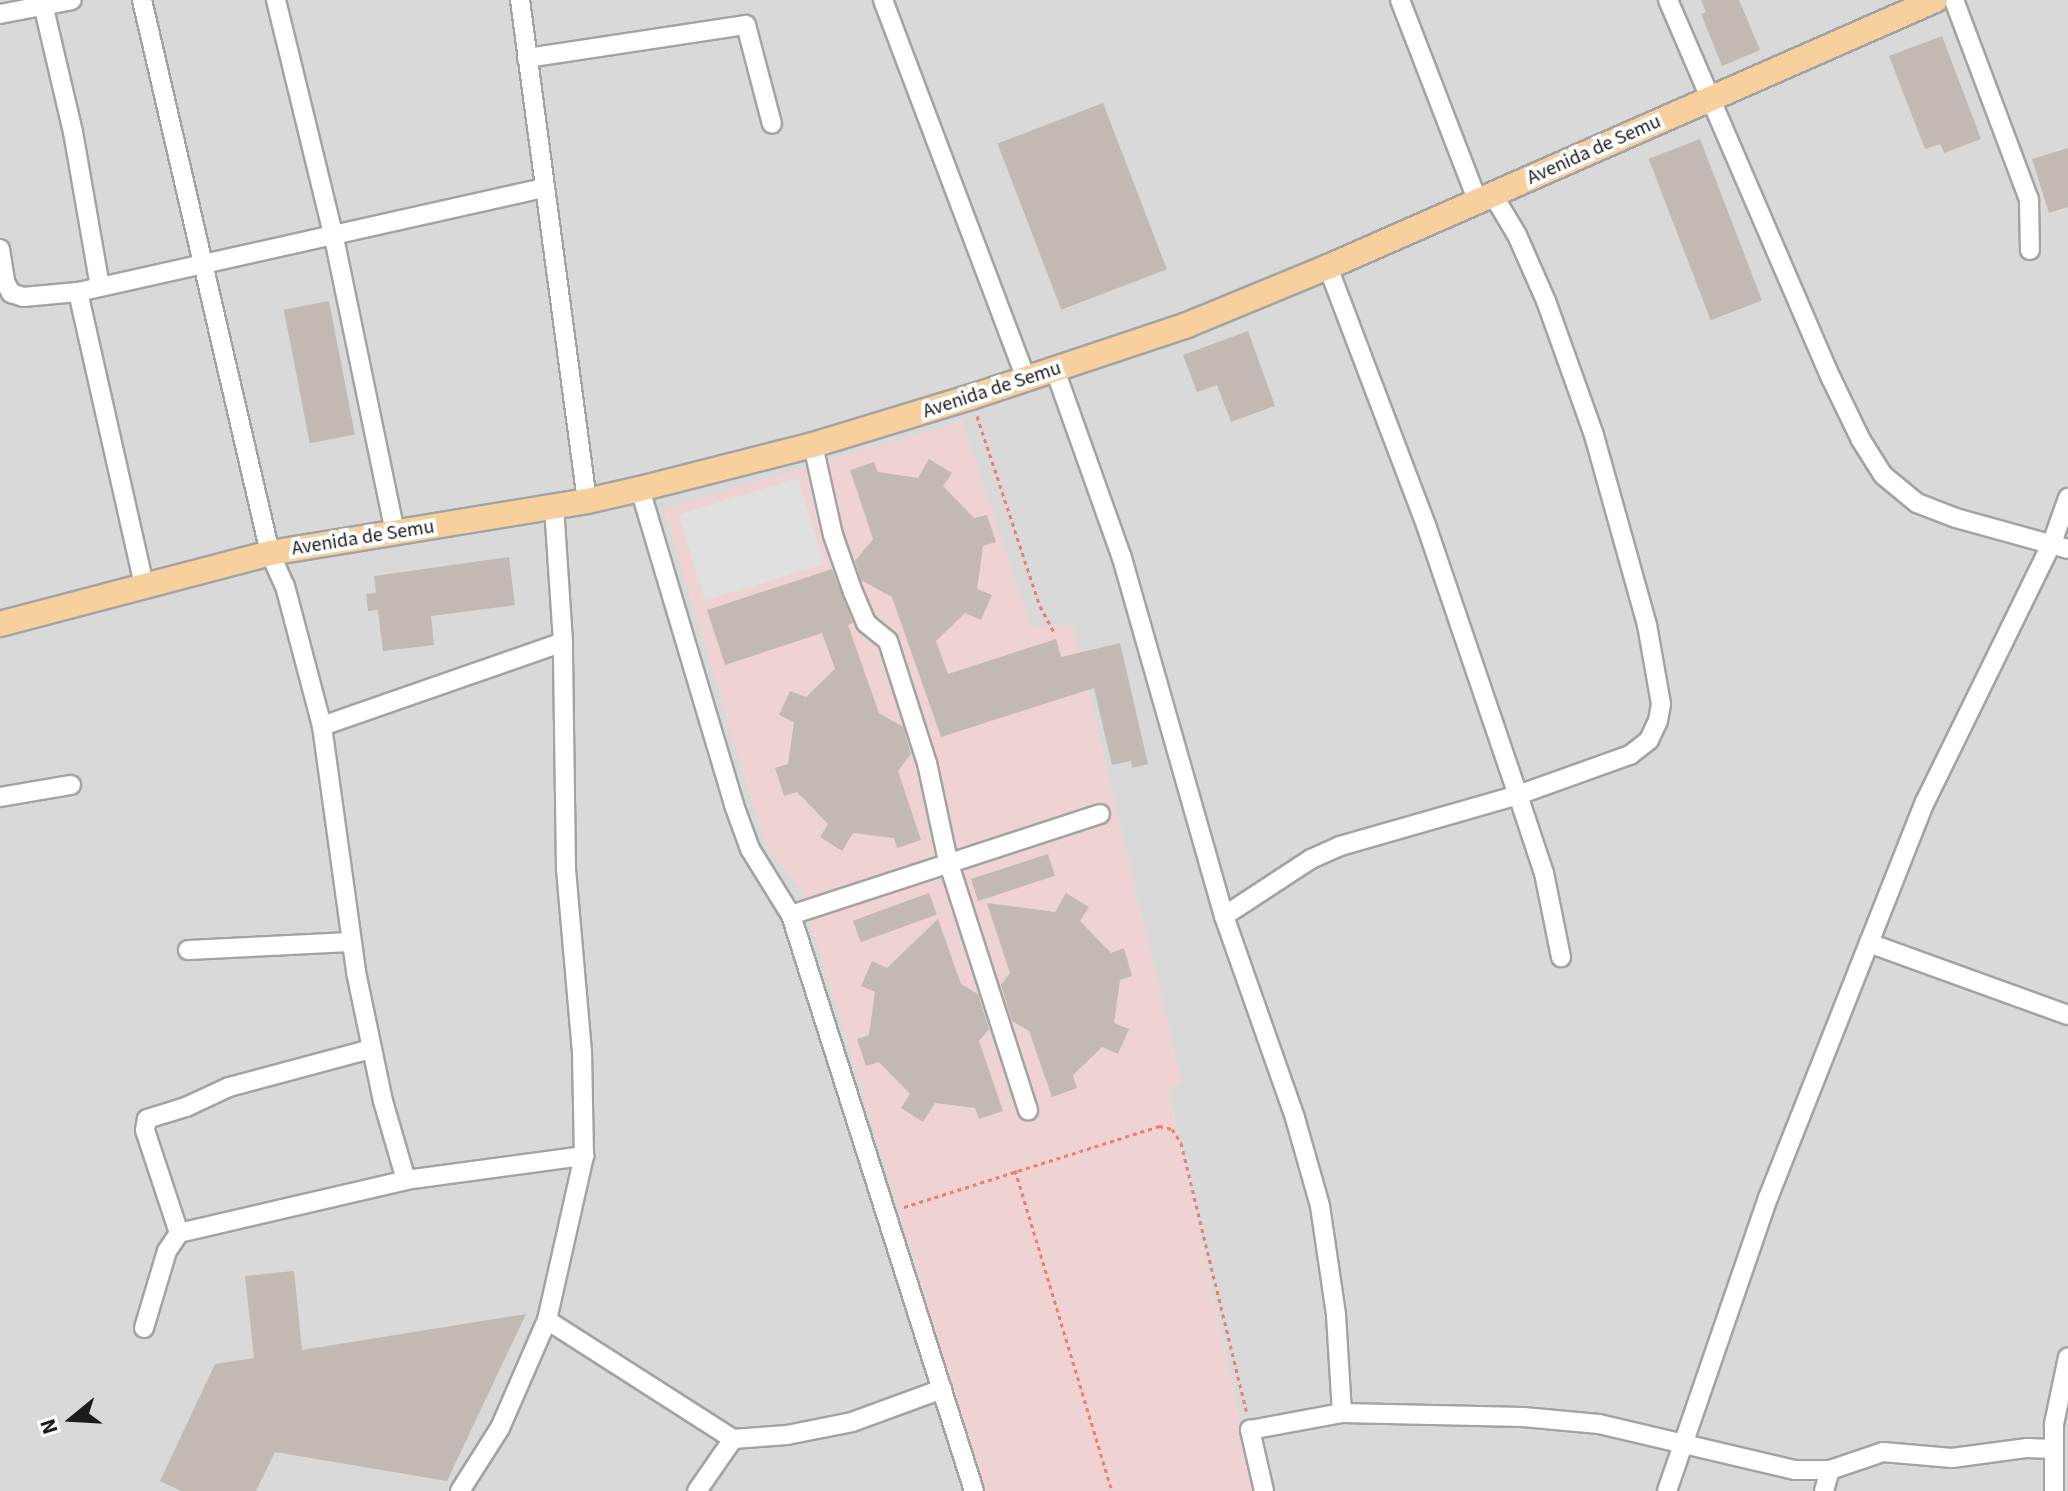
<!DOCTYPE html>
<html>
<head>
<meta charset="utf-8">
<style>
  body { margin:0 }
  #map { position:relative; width:2068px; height:1491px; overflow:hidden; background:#ede9e2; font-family:"Source Sans 3",sans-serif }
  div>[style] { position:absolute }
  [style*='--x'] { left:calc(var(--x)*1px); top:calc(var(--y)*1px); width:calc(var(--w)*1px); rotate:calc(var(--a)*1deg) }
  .residential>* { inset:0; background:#dad9d9 }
  .commercial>* { inset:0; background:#eed3d2 }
  .parking>* { inset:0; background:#e0e0e0; transform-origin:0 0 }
  .building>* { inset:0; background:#c1b9b2; transform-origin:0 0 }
  .path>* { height:3px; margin-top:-1.5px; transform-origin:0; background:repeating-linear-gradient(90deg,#f27b6e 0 4px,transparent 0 8px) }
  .roads { filter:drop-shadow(2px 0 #a3a3a3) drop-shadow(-2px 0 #a3a3a3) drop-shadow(0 2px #a3a3a3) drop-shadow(0 -2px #a3a3a3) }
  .minor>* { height:18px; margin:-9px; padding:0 9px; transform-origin:9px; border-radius:9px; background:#fff }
  .major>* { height:24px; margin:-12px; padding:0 12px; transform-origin:12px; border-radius:12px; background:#f7d09e }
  span { translate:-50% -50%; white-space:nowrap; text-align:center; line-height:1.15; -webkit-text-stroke:8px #fff; paint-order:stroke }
  .street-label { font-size:20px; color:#1c1c1c }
  .north { position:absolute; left:32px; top:1379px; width:80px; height:80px; -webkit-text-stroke:6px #fff; paint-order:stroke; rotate:252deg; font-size:22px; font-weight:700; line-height:32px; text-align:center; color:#1c1c1c }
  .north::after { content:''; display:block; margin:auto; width:28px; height:36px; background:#1c1c1c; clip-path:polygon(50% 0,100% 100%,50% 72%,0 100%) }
</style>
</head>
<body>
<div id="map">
  <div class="residential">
    <i style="clip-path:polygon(0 0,2068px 0,2068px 1491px,1255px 1491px,1169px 1092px,1181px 1081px,1073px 626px,1030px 627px,962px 421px,664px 509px,767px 849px,800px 887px,985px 1491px,0 1491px)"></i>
  </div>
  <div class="commercial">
    <i style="clip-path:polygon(962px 421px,1030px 626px,1073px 625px,1181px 1081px,1169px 1093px,1255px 1491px,985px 1491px,800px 887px,767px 849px,664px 509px)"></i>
  </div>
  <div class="parking">
    <i style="left:798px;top:478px;width:90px;height:125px;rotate:73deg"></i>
  </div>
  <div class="building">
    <i style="clip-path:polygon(1701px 0,1739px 0,1760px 50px,1722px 66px,1701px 14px,1706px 12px)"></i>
    <i style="clip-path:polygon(1942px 36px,1981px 139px,1944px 153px,1940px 144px,1925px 149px,1889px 56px)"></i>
    <i style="left:1103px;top:103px;width:178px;height:113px;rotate:69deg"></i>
    <i style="left:1700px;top:139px;width:173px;height:55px;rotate:69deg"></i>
    <i style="clip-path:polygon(2068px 148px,2068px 207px,2049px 213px,2032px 159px)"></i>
    <i style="left:329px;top:301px;width:136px;height:46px;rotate:79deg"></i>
    <i style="clip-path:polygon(1248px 331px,1275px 406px,1231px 422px,1217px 385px,1197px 392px,1183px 355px)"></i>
    <i style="clip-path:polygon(929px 459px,952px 473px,943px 486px,974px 518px,987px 515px,996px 542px,983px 546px,977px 589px,992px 595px,981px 620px,965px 613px,936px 641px,948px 674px,1056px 639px,1061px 657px,1120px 643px,1148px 764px,1132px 768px,1131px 761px,1112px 765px,1094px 688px,941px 737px,892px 597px,861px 580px,855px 561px,873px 539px,850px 470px,874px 462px,878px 472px,918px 478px)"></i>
    <i style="clip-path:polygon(509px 557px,515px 605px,431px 616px,434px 645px,383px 651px,378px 610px,368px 611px,366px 594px,376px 593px,374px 576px)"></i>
    <i style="clip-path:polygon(832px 569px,853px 623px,848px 625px,879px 713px,903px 727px,911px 754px,898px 771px,921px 840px,897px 848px,894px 838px,853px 833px,842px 851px,820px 837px,828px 824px,797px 792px,784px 796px,775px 768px,788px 764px,794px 722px,779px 715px,790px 691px,806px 697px,835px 669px,822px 633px,725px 665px,707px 610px)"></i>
    <i style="left:1048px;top:854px;width:23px;height:81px;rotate:72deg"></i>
    <i style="left:929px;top:893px;width:23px;height:81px;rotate:70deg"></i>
    <i style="clip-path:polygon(1066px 893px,1089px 907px,1080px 921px,1111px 953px,1124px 948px,1132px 976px,1120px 980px,1114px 1023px,1129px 1029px,1118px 1054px,1102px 1047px,1073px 1075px,1077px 1088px,1052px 1097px,1029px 1031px,1012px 1021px,1001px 985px,1010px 973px,987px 903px,1055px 912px)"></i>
    <i style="clip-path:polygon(938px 919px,961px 984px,978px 994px,989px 1029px,979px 1041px,1003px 1111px,979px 1119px,975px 1108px,935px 1103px,923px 1122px,901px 1108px,910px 1094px,879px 1062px,866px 1066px,857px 1039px,869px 1035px,875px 992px,861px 986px,872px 961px,887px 968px)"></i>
    <i style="clip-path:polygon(294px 1271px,302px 1350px,526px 1314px,447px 1481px,275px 1452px,256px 1491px,181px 1491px,160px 1481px,215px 1364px,254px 1358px,245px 1276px)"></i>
  </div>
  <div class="path">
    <i style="--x:977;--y:416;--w:200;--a:71.7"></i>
    <i style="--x:1040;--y:606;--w:30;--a:62"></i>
    <i style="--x:1015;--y:1170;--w:335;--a:73.2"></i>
    <i style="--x:904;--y:1207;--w:268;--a:-17.6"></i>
    <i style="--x:1159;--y:1126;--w:13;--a:13"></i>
    <i style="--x:1172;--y:1129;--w:17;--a:57"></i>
    <i style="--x:1181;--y:1143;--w:279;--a:76.3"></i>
  </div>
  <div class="roads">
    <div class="minor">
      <i style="--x:42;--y:0;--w:136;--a:76.8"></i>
      <i style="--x:73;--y:132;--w:157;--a:80.1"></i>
      <i style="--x:142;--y:0;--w:568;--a:76.97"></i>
      <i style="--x:270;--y:553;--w:36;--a:66"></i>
      <i style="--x:285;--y:586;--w:145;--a:75.2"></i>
      <i style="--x:322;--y:726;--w:248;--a:82.1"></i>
      <i style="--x:356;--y:972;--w:132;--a:78.2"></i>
      <i style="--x:383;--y:1101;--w:82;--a:73.8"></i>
      <i style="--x:276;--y:0;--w:240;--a:76.3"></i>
      <i style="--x:333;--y:233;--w:306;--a:78.3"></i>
      <i style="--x:520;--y:0;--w:505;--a:82.38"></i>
      <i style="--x:883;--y:0;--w:405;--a:69.3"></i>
      <i style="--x:1400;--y:0;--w:217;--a:68.9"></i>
      <i style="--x:1668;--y:0;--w:412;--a:66.7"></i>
      <i style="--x:1831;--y:378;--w:69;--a:64.2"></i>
      <i style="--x:1861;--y:440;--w:41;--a:57.8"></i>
      <i style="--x:1883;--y:475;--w:44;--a:39.5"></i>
      <i style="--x:1917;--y:503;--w:42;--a:21"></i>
      <i style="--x:1956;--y:518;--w:116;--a:15.5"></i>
      <i style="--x:1954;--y:0;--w:214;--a:69.4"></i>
      <i style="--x:2029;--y:200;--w:50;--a:88.9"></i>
      <i style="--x:0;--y:14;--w:73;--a:-11"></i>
      <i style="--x:527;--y:58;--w:221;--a:-8.6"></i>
      <i style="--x:746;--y:25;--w:102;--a:75.3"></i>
      <i style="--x:0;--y:249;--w:33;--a:81"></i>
      <i style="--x:5;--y:282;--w:13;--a:61"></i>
      <i style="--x:11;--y:293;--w:13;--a:18"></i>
      <i style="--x:23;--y:297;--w:55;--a:-5.2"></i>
      <i style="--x:78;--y:292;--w:476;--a:-12.6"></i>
      <i style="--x:1328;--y:267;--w:276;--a:69.2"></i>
      <i style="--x:1426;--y:525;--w:285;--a:71.2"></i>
      <i style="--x:1518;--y:795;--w:82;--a:71.6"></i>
      <i style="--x:1544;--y:873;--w:86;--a:78.6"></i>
      <i style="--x:78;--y:292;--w:299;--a:77.3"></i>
      <i style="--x:1055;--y:370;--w:200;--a:70.4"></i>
      <i style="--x:1122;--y:558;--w:372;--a:74.1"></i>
      <i style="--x:1224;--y:916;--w:214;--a:70.6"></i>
      <i style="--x:1295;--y:1118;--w:91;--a:74.1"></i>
      <i style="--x:1320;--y:1206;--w:110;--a:81.6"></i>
      <i style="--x:1336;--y:1315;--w:98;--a:86.5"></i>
      <i style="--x:813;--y:445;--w:92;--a:77.5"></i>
      <i style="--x:833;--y:535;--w:60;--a:70.7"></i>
      <i style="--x:853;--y:592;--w:34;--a:67"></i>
      <i style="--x:866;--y:623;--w:28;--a:39"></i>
      <i style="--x:888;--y:641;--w:128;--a:72.3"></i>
      <i style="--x:927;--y:763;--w:100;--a:77.9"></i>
      <i style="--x:948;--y:861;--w:262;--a:72.2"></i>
      <i style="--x:640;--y:489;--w:330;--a:73.4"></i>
      <i style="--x:734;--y:805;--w:47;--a:70"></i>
      <i style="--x:750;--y:849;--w:78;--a:58.2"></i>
      <i style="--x:791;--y:915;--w:604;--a:72.37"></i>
      <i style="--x:322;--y:726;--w:255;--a:-19.2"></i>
      <i style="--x:0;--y:797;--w:72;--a:-9.6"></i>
      <i style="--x:791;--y:915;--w:325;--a:-18.1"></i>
      <i style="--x:1224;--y:916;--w:104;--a:-33.2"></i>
      <i style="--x:1311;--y:859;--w:32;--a:-24"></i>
      <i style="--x:1340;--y:846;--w:185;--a:-16"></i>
      <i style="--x:1518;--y:795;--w:119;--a:-19.7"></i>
      <i style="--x:1630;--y:755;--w:24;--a:-38"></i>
      <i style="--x:1649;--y:740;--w:21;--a:-65"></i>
      <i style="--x:1658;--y:721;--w:17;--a:-80"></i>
      <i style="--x:1661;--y:704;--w:80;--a:-100"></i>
      <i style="--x:1647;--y:625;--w:197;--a:-105.6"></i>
      <i style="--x:1594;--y:435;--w:142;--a:-109.7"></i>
      <i style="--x:1546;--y:301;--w:72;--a:-113.7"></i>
      <i style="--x:1517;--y:235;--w:47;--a:-121"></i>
      <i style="--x:1869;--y:943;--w:212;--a:19.9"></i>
      <i style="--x:188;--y:950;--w:163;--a:-2.8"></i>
      <i style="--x:179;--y:1233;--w:108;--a:-108.3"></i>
      <i style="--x:145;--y:1130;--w:11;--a:-80"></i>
      <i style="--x:147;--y:1119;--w:41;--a:-17.1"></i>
      <i style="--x:186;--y:1107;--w:47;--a:-24.9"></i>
      <i style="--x:229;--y:1087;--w:147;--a:-15"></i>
      <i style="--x:547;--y:1320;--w:221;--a:32.6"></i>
      <i style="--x:733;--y:1439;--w:54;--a:-4.2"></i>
      <i style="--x:787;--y:1435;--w:66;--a:-11.3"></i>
      <i style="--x:852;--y:1422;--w:96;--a:-20.1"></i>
      <i style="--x:144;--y:1328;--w:80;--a:-73.4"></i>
      <i style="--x:167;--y:1251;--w:22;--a:-56"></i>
      <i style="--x:179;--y:1233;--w:233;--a:-13.1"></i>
      <i style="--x:406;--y:1180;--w:180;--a:-7.7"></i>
      <i style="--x:460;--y:1491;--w:75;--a:-57.6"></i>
      <i style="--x:500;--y:1428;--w:118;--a:-66.5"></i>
      <i style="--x:547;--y:1320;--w:168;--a:-77.3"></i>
      <i style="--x:584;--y:1156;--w:104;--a:-91.1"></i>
      <i style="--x:582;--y:1052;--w:184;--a:-95"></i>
      <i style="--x:566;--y:869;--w:227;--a:-90.8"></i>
      <i style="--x:563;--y:642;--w:135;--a:-93.8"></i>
      <i style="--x:697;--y:1491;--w:63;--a:-55.3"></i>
      <i style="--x:1264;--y:1491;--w:63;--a:-102.9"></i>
      <i style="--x:1250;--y:1430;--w:94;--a:-10.5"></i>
      <i style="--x:1342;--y:1413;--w:181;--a:1.3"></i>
      <i style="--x:1523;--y:1417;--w:76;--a:5.3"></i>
      <i style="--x:1599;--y:1424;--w:201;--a:13.2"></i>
      <i style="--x:1795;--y:1470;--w:35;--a:0"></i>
      <i style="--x:1830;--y:1470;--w:56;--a:-18.8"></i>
      <i style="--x:1883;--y:1452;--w:69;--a:5"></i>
      <i style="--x:1952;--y:1458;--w:76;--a:-7.6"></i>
      <i style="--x:2027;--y:1448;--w:26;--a:2"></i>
      <i style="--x:1667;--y:1491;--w:310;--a:-71"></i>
      <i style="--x:1768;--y:1198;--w:426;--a:-68.4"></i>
      <i style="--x:1925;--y:802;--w:288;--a:-63.9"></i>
      <i style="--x:2052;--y:543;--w:48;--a:-70.4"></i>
      <i style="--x:1824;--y:1491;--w:22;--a:-74"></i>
      <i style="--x:2054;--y:1491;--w:67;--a:-90"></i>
      <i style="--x:2054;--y:1424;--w:68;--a:-78.2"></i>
    </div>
    <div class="major">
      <i style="--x:0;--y:624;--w:279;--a:-14.7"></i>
      <i style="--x:270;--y:553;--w:321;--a:-9.3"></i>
      <i style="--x:587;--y:501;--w:54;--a:-12.8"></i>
      <i style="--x:640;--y:489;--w:179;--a:-14.3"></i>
      <i style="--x:813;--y:445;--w:165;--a:-16.9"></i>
      <i style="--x:971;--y:397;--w:228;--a:-18.4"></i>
      <i style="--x:1187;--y:325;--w:152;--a:-22.4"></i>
      <i style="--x:1328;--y:267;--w:663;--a:-23.74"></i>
    </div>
  </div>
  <div class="street-label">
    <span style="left:1594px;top:150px;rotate:-24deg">Avenida de Semu</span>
    <span style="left:992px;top:390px;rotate:-18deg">Avenida de Semu</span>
    <span style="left:363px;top:538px;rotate:-9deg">Avenida de Semu</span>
  </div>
  <div class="north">N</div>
</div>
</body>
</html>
